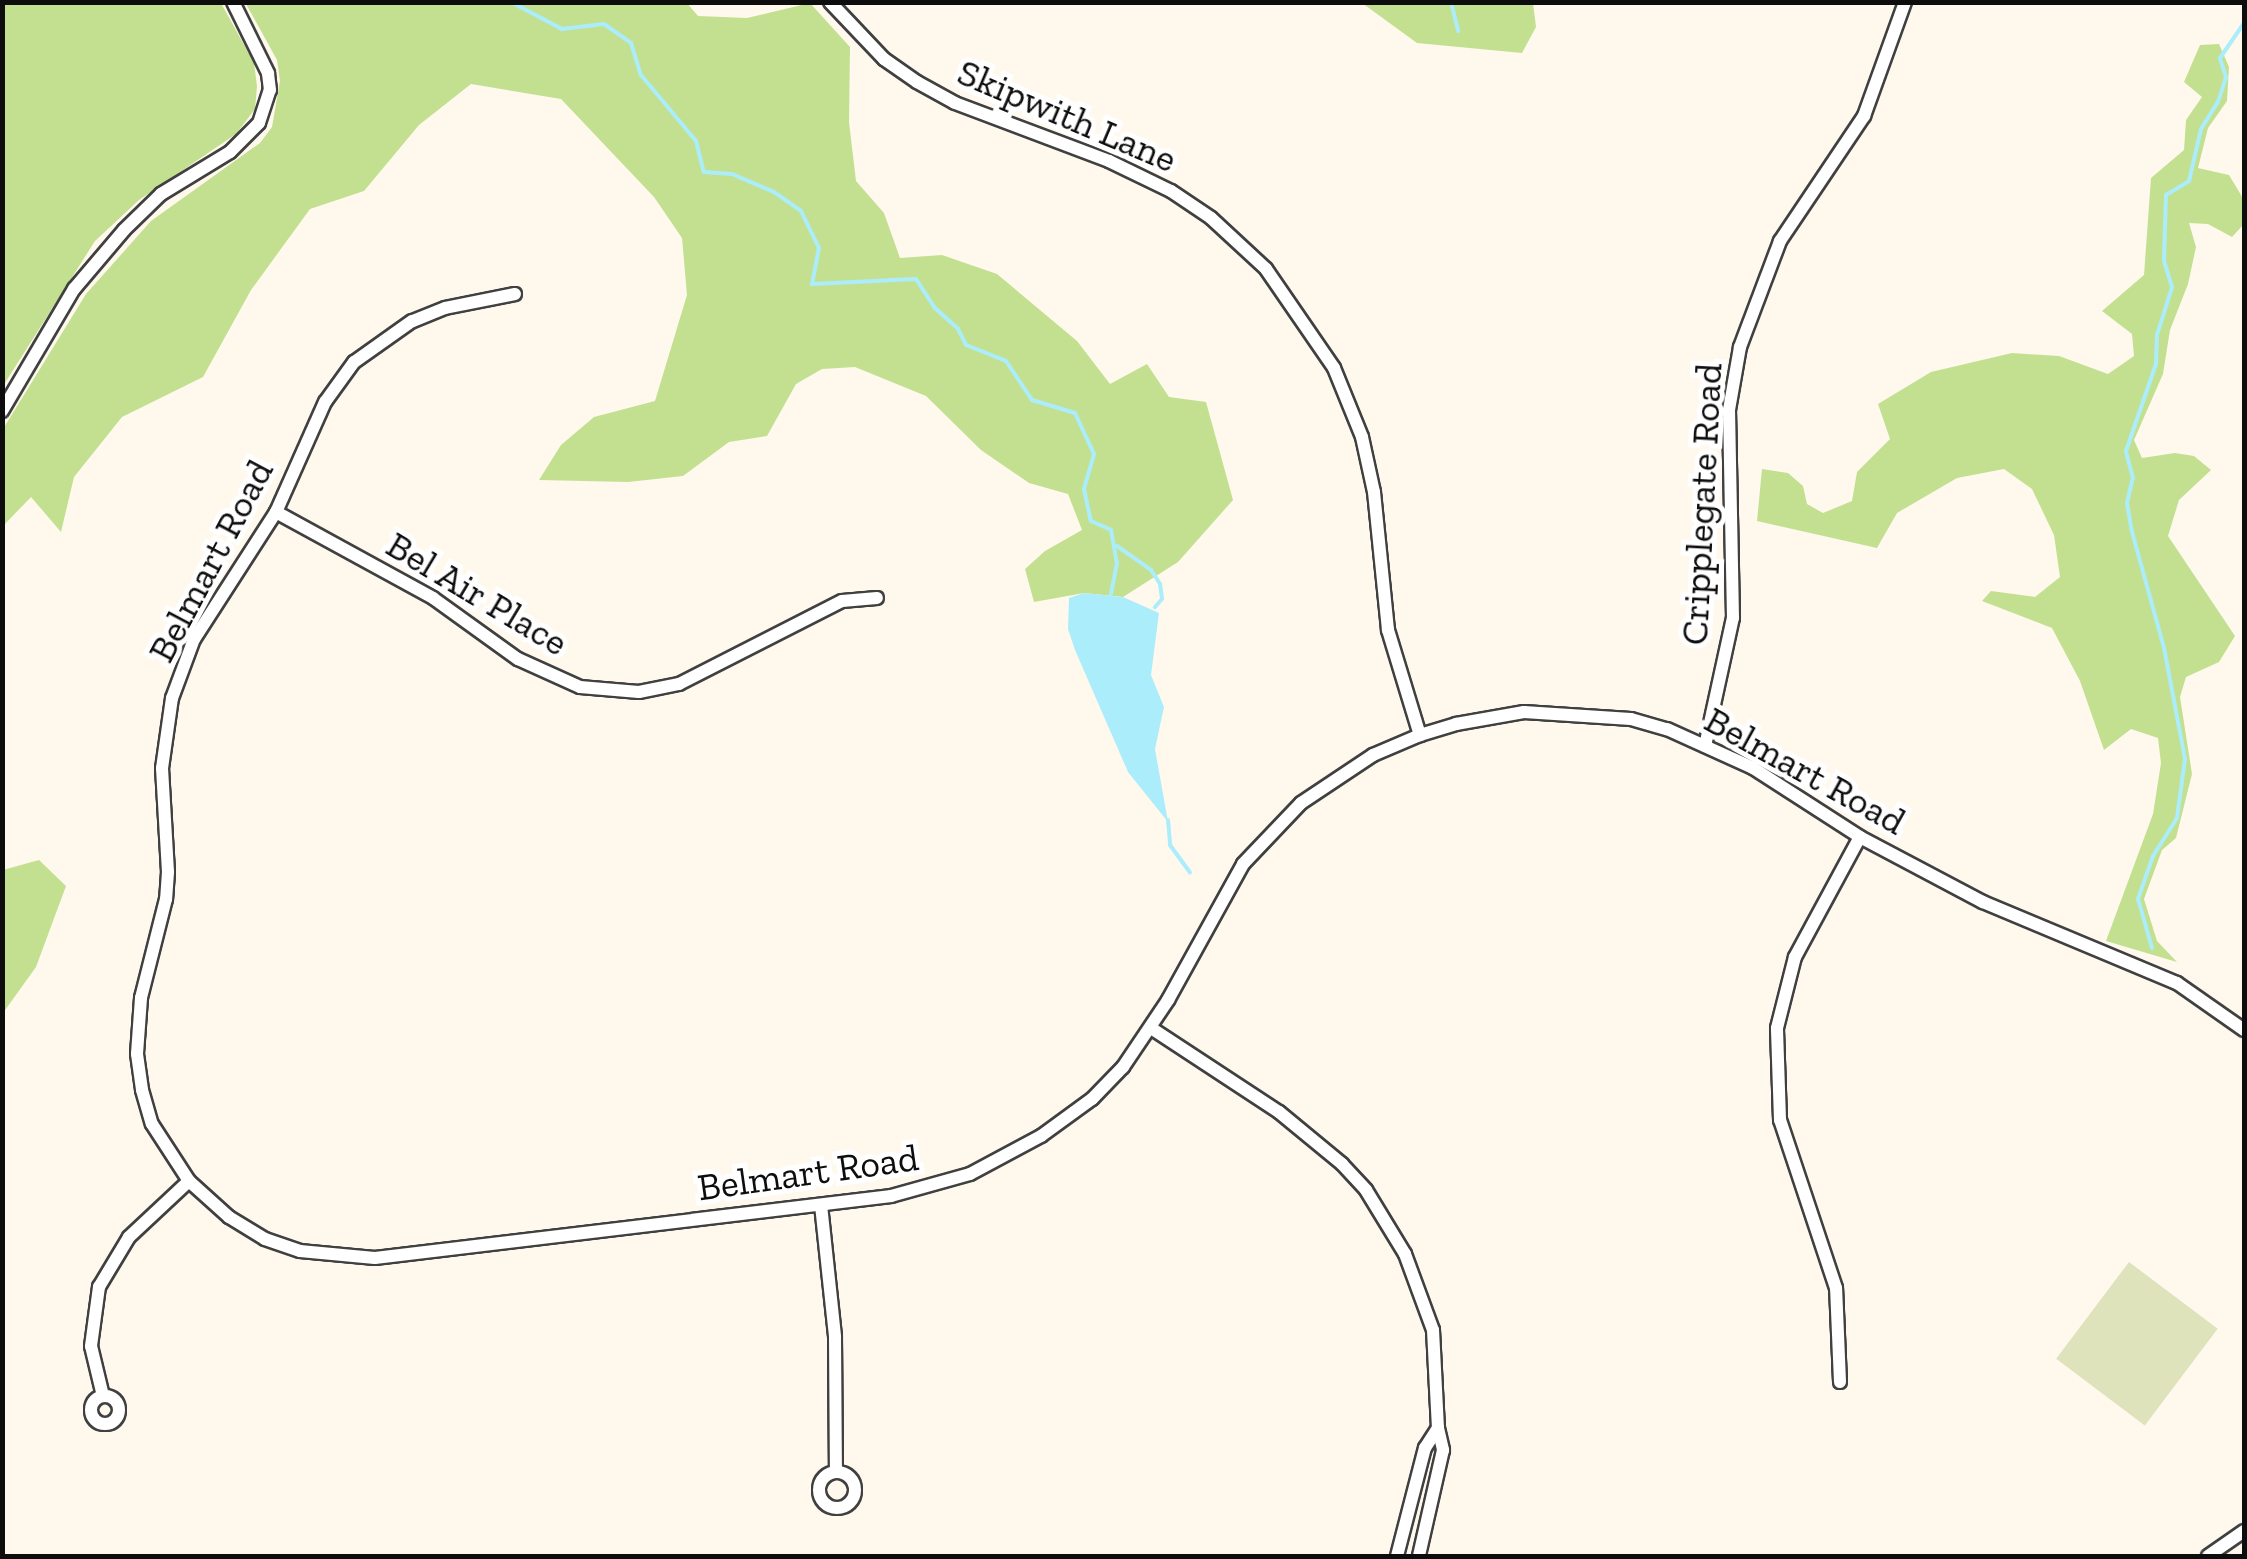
<!DOCTYPE html>
<html>
<head>
<meta charset="utf-8">
<style>
  body { margin:0 }
  #map { position:relative; width:2247px; height:1559px; overflow:hidden; background:#fff8ed; font-family:"Zilla Slab",serif }
  div>[style] { position:absolute }
  [style*='--x'] { left:calc(var(--x)*1px); top:calc(var(--y)*1px); width:calc(var(--w)*1px); rotate:calc(var(--a)*1deg) }
  .forest>* { inset:0; background:#c3e091 }
  .cemetery>* { inset:0; background:#dee3bc; transform-origin:0 0 }
  .water>* { inset:0; background:#acedfc }
  .stream>* { height:4px; margin:-2px; padding:0 2px; transform-origin:2px; border-radius:2px; background:#acedfc }
  .roads { filter:drop-shadow(2px 0 #404040) drop-shadow(-2px 0 #404040) drop-shadow(0 2px #404040) drop-shadow(0 -2px #404040) }
  .street>* { height:12px; margin:-6px; padding:0 6px; transform-origin:6px; border-radius:6px; background:#fff }
  .street>.ring { margin:-6px; padding:0; box-sizing:content-box; background:none; border:12px solid #fff; border-radius:50% }
  span { translate:-50% -50%; white-space:nowrap; text-align:center; line-height:1.15; -webkit-text-stroke:10px #fff; paint-order:stroke }
  .street-label { font-size:38px; color:#0d0d0d }
  .frame { position:absolute; inset:0; border:5px solid #0d0d0d; pointer-events:none }
</style>
</head>
<body>
<div id="map">
  <div class="forest">
    <i style="clip-path:polygon(3px 2px,221px 3px,254px 63px,257px 86px,255px 109px,236px 134px,139px 200px,95px 241px,3px 386px)"></i>
    <i style="clip-path:polygon(245px 2px,686px 2px,698px 16px,747px 18px,810px 3px,850px 47px,849px 122px,856px 181px,884px 213px,900px 258px,942px 255px,997px 274px,1077px 341px,1110px 384px,1147px 364px,1169px 397px,1206px 402px,1233px 500px,1178px 562px,1123px 597px,1084px 593px,1034px 602px,1025px 569px,1045px 551px,1082px 530px,1068px 494px,1029px 483px,981px 450px,926px 396px,855px 367px,822px 369px,796px 384px,767px 436px,729px 442px,683px 476px,628px 482px,539px 480px,561px 445px,594px 417px,655px 401px,687px 295px,682px 238px,654px 197px,561px 99px,471px 84px,419px 125px,364px 191px,310px 209px,251px 290px,203px 377px,122px 417px,74px 477px,61px 532px,31px 497px,3px 526px,3px 429px,86px 294px,151px 221px,260px 143px,272px 127px,280px 81px,277px 60px)"></i>
    <i style="clip-path:polygon(1362px 3px,1533px 3px,1536px 27px,1522px 53px,1417px 43px)"></i>
    <i style="clip-path:polygon(2219px 44px,2229px 67px,2227px 101px,2208px 128px,2198px 168px,2229px 175px,2244px 200px,2244px 224px,2232px 237px,2208px 224px,2189px 223px,2196px 247px,2188px 284px,2170px 330px,2163px 374px,2134px 440px,2142px 458px,2175px 453px,2194px 456px,2211px 470px,2179px 500px,2168px 536px,2235px 636px,2219px 662px,2186px 677px,2180px 697px,2192px 774px,2176px 838px,2162px 850px,2144px 899px,2157px 941px,2177px 962px,2106px 941px,2153px 814px,2161px 763px,2158px 738px,2131px 729px,2104px 750px,2080px 681px,2052px 628px,1982px 601px,1991px 591px,2035px 597px,2060px 577px,2054px 535px,2032px 489px,2004px 469px,1957px 478px,1897px 513px,1877px 548px,1757px 521px,1762px 469px,1788px 473px,1803px 486px,1807px 504px,1823px 513px,1852px 501px,1857px 472px,1890px 439px,1878px 404px,1931px 372px,2012px 353px,2059px 356px,2108px 374px,2134px 356px,2132px 334px,2102px 311px,2144px 275px,2151px 178px,2184px 150px,2186px 120px,2202px 97px,2184px 82px,2200px 45px)"></i>
    <i style="clip-path:polygon(39px 860px,66px 886px,36px 967px,3px 1013px,3px 870px)"></i>
  </div>
  <div class="cemetery">
    <i style="left:2129px;top:1262px;width:111px;height:121px;rotate:37deg"></i>
  </div>
  <div class="water">
    <i style="clip-path:polygon(1084px 593px,1123px 597px,1159px 613px,1151px 675px,1164px 707px,1155px 749px,1168px 822px,1128px 772px,1075px 650px,1068px 629px,1069px 598px)"></i>
  </div>
  <div class="stream">
    <i style="--x:511;--y:2;--w:58;--a:27.9"></i>
    <i style="--x:562;--y:29;--w:42;--a:-6.8"></i>
    <i style="--x:604;--y:24;--w:33;--a:35"></i>
    <i style="--x:631;--y:43;--w:34;--a:73"></i>
    <i style="--x:641;--y:75;--w:86;--a:50.2"></i>
    <i style="--x:696;--y:141;--w:32;--a:76"></i>
    <i style="--x:704;--y:172;--w:28;--a:4"></i>
    <i style="--x:732;--y:174;--w:46;--a:23.2"></i>
    <i style="--x:774;--y:192;--w:33;--a:35"></i>
    <i style="--x:801;--y:211;--w:41;--a:64.1"></i>
    <i style="--x:819;--y:248;--w:37;--a:101"></i>
    <i style="--x:812;--y:284;--w:104;--a:-2.8"></i>
    <i style="--x:916;--y:279;--w:35;--a:57"></i>
    <i style="--x:935;--y:308;--w:31;--a:42"></i>
    <i style="--x:958;--y:329;--w:18;--a:63"></i>
    <i style="--x:966;--y:345;--w:43;--a:21.8"></i>
    <i style="--x:1006;--y:361;--w:47;--a:56.3"></i>
    <i style="--x:1032;--y:400;--w:45;--a:16.8"></i>
    <i style="--x:1075;--y:413;--w:45;--a:65.1"></i>
    <i style="--x:1094;--y:454;--w:36;--a:106"></i>
    <i style="--x:1084;--y:489;--w:33;--a:78"></i>
    <i style="--x:1091;--y:521;--w:22;--a:24"></i>
    <i style="--x:1111;--y:530;--w:34;--a:80"></i>
    <i style="--x:1117;--y:563;--w:33;--a:101"></i>
    <i style="--x:1451;--y:2;--w:30;--a:76"></i>
    <i style="--x:1117;--y:546;--w:42;--a:35.2"></i>
    <i style="--x:1151;--y:570;--w:17;--a:57"></i>
    <i style="--x:1160;--y:584;--w:15;--a:82"></i>
    <i style="--x:1162;--y:599;--w:11;--a:131"></i>
    <i style="--x:1168;--y:820;--w:25;--a:85"></i>
    <i style="--x:1170;--y:845;--w:34;--a:54"></i>
    <i style="--x:2152;--y:948;--w:51;--a:-105.9"></i>
    <i style="--x:2138;--y:899;--w:46;--a:-70.8"></i>
    <i style="--x:2153;--y:856;--w:45;--a:-57.7"></i>
    <i style="--x:2177;--y:818;--w:60;--a:-82.3"></i>
    <i style="--x:2185;--y:759;--w:113;--a:-100.7"></i>
    <i style="--x:2164;--y:648;--w:120;--a:-105.4"></i>
    <i style="--x:2132;--y:532;--w:29;--a:-100"></i>
    <i style="--x:2127;--y:503;--w:26;--a:-77"></i>
    <i style="--x:2133;--y:478;--w:28;--a:-105"></i>
    <i style="--x:2126;--y:451;--w:92;--a:-71"></i>
    <i style="--x:2156;--y:364;--w:29;--a:-88"></i>
    <i style="--x:2157;--y:335;--w:50;--a:-72.6"></i>
    <i style="--x:2172;--y:287;--w:27;--a:-107"></i>
    <i style="--x:2164;--y:261;--w:66;--a:-88.3"></i>
    <i style="--x:2166;--y:195;--w:27;--a:-31"></i>
    <i style="--x:2189;--y:181;--w:53;--a:-77"></i>
    <i style="--x:2201;--y:129;--w:32;--a:-58"></i>
    <i style="--x:2218;--y:102;--w:26;--a:-72"></i>
    <i style="--x:2226;--y:77;--w:20;--a:-108"></i>
    <i style="--x:2220;--y:58;--w:42;--a:-55.6"></i>
  </div>
  <div class="roads">
    <div class="street">
      <i style="--x:830;--y:2;--w:79;--a:46.5"></i>
      <i style="--x:884;--y:59;--w:40;--a:34.9"></i>
      <i style="--x:917;--y:82;--w:43;--a:28.9"></i>
      <i style="--x:955;--y:103;--w:165;--a:20.6"></i>
      <i style="--x:1109;--y:161;--w:69;--a:25.8"></i>
      <i style="--x:1171;--y:191;--w:48;--a:34"></i>
      <i style="--x:1211;--y:218;--w:75;--a:42.8"></i>
      <i style="--x:1266;--y:269;--w:120;--a:55.5"></i>
      <i style="--x:1334;--y:368;--w:74;--a:67.9"></i>
      <i style="--x:1362;--y:437;--w:56;--a:77.7"></i>
      <i style="--x:1374;--y:492;--w:139;--a:84.2"></i>
      <i style="--x:1388;--y:630;--w:110;--a:73.1"></i>
      <i style="--x:515;--y:294;--w:71;--a:168.7"></i>
      <i style="--x:445;--y:308;--w:35;--a:158"></i>
      <i style="--x:412;--y:321;--w:71;--a:144.7"></i>
      <i style="--x:354;--y:362;--w:49;--a:125.9"></i>
      <i style="--x:325;--y:402;--w:120;--a:114"></i>
      <i style="--x:276;--y:512;--w:151;--a:122.8"></i>
      <i style="--x:194;--y:639;--w:63;--a:110.4"></i>
      <i style="--x:172;--y:698;--w:71;--a:98.1"></i>
      <i style="--x:162;--y:768;--w:104;--a:86.7"></i>
      <i style="--x:168;--y:872;--w:27;--a:94"></i>
      <i style="--x:166;--y:899;--w:102;--a:104.2"></i>
      <i style="--x:141;--y:998;--w:56;--a:94.1"></i>
      <i style="--x:137;--y:1054;--w:36;--a:82"></i>
      <i style="--x:142;--y:1090;--w:35;--a:74"></i>
      <i style="--x:152;--y:1124;--w:68;--a:57"></i>
      <i style="--x:189;--y:1181;--w:54;--a:42"></i>
      <i style="--x:229;--y:1217;--w:42;--a:31.4"></i>
      <i style="--x:265;--y:1239;--w:37;--a:19"></i>
      <i style="--x:300;--y:1251;--w:75;--a:5.3"></i>
      <i style="--x:375;--y:1258;--w:520;--a:-6.85"></i>
      <i style="--x:891;--y:1196;--w:82;--a:-15.6"></i>
      <i style="--x:970;--y:1174;--w:81;--a:-28.2"></i>
      <i style="--x:1041;--y:1136;--w:63;--a:-36"></i>
      <i style="--x:1092;--y:1099;--w:45;--a:-45.9"></i>
      <i style="--x:1123;--y:1067;--w:81;--a:-56.1"></i>
      <i style="--x:1168;--y:1000;--w:155;--a:-61.1"></i>
      <i style="--x:1243;--y:864;--w:84;--a:-46.4"></i>
      <i style="--x:1301;--y:803;--w:87;--a:-33.7"></i>
      <i style="--x:1373;--y:755;--w:51;--a:-23.1"></i>
      <i style="--x:1420;--y:735;--w:38;--a:-17"></i>
      <i style="--x:1456;--y:724;--w:69;--a:-10"></i>
      <i style="--x:1524;--y:712;--w:107;--a:3.7"></i>
      <i style="--x:1631;--y:719;--w:37;--a:16"></i>
      <i style="--x:1667;--y:729;--w:94;--a:24.4"></i>
      <i style="--x:1753;--y:768;--w:127;--a:32.8"></i>
      <i style="--x:1860;--y:837;--w:139;--a:27.9"></i>
      <i style="--x:1983;--y:902;--w:210;--a:22.7"></i>
      <i style="--x:2177;--y:983;--w:82;--a:35"></i>
      <i style="--x:2;--y:411;--w:142;--a:-59.5"></i>
      <i style="--x:74;--y:289;--w:77;--a:-49.7"></i>
      <i style="--x:124;--y:230;--w:52;--a:-44.2"></i>
      <i style="--x:161;--y:194;--w:81;--a:-31.3"></i>
      <i style="--x:230;--y:152;--w:41;--a:-45"></i>
      <i style="--x:259;--y:123;--w:35;--a:-72"></i>
      <i style="--x:270;--y:90;--w:17;--a:-97"></i>
      <i style="--x:268;--y:73;--w:79;--a:-116.2"></i>
      <i style="--x:276;--y:512;--w:179;--a:28.7"></i>
      <i style="--x:433;--y:598;--w:105;--a:35.7"></i>
      <i style="--x:518;--y:659;--w:68;--a:24.3"></i>
      <i style="--x:580;--y:687;--w:59;--a:4.8"></i>
      <i style="--x:639;--y:692;--w:41;--a:-11.3"></i>
      <i style="--x:679;--y:684;--w:183;--a:-27"></i>
      <i style="--x:842;--y:601;--w:35;--a:-5"></i>
      <i style="--x:1705;--y:746;--w:131;--a:-77.7"></i>
      <i style="--x:1733;--y:618;--w:208;--a:-91.1"></i>
      <i style="--x:1729;--y:410;--w:64;--a:-80.1"></i>
      <i style="--x:1740;--y:347;--w:113;--a:-69.3"></i>
      <i style="--x:1780;--y:241;--w:151;--a:-56.1"></i>
      <i style="--x:1864;--y:116;--w:121;--a:-70.2"></i>
      <i style="--x:1151;--y:1028;--w:153;--a:33.3"></i>
      <i style="--x:1279;--y:1112;--w:82;--a:39.5"></i>
      <i style="--x:1342;--y:1164;--w:35;--a:47"></i>
      <i style="--x:1366;--y:1190;--w:75;--a:58.6"></i>
      <i style="--x:1405;--y:1254;--w:81;--a:69.8"></i>
      <i style="--x:1433;--y:1330;--w:98;--a:87.1"></i>
      <i style="--x:1438;--y:1428;--w:23;--a:77"></i>
      <i style="--x:1443;--y:1450;--w:109;--a:102.8"></i>
      <i style="--x:821;--y:1205;--w:133;--a:83.9"></i>
      <i style="--x:835;--y:1337;--w:135;--a:89.6"></i>
      <i style="--x:1840;--y:1382;--w:94;--a:-92.4"></i>
      <i style="--x:1836;--y:1288;--w:177;--a:-108.4"></i>
      <i style="--x:1780;--y:1120;--w:92;--a:-91.9"></i>
      <i style="--x:1777;--y:1028;--w:73;--a:-75.8"></i>
      <i style="--x:1795;--y:957;--w:136;--a:-61.6"></i>
      <i class="ring" style="left:91px;top:1396px;width:16px;height:16px"></i>
      <i style="--x:103;--y:1396;--w:51;--a:-103.5"></i>
      <i style="--x:91;--y:1346;--w:60;--a:-82.3"></i>
      <i style="--x:99;--y:1287;--w:58;--a:-59"></i>
      <i style="--x:129;--y:1237;--w:82;--a:-43"></i>
      <i class="ring" style="left:819px;top:1472px;width:24px;height:24px"></i>
      <i style="--x:1397;--y:1556;--w:112;--a:-75.5"></i>
      <i style="--x:1425;--y:1448;--w:24;--a:-57"></i>
      <i style="--x:2208;--y:1556;--w:44;--a:-34.8"></i>
    </div>
  </div>
  <div class="street-label">
    <span style="left:1067px;top:116px;rotate:23deg">Skipwith Lane</span>
    <span style="left:1702px;top:504px;rotate:-87deg">Cripplegate Road</span>
    <span style="left:211px;top:561px;rotate:-62deg">Belmart Road</span>
    <span style="left:477px;top:594px;rotate:31deg">Bel Air Place</span>
    <span style="left:1805px;top:771px;rotate:29deg">Belmart Road</span>
    <span style="left:808px;top:1173px;rotate:-8deg">Belmart Road</span>
  </div>
  <div class="frame"></div>
</div>
</body>
</html>
